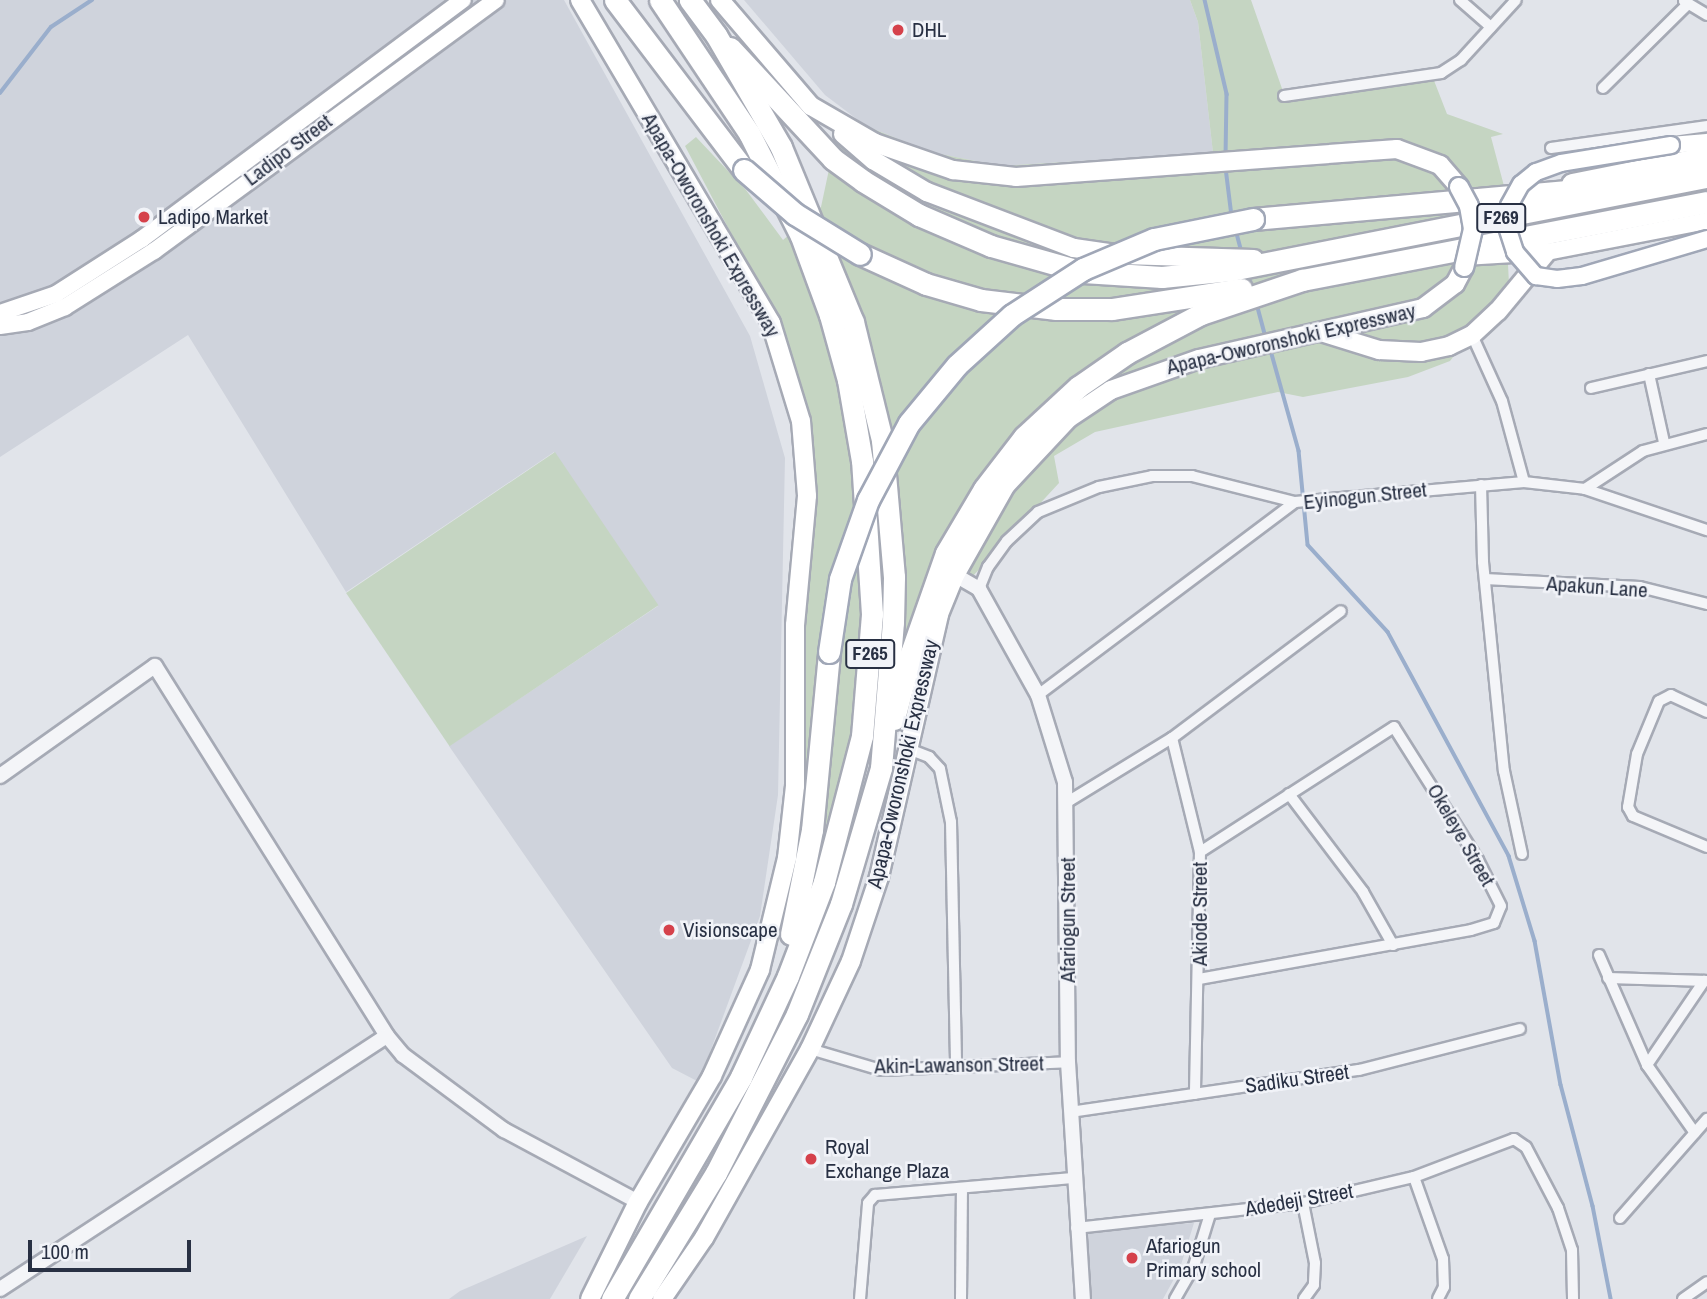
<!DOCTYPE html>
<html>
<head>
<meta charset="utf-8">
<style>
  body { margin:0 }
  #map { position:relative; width:1707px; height:1299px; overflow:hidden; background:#e1e4ea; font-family:"Archivo Narrow",sans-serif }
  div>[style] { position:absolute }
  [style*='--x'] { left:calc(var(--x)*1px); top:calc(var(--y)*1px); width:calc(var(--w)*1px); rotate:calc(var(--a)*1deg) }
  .built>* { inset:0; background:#cfd3dc }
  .green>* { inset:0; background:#c5d5c2; transform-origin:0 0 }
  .stream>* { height:3.5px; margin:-1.75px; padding:0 1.75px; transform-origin:1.75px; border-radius:1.75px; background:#9aaecc }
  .roads { filter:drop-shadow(2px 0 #a6aab5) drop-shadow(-2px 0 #a6aab5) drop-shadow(0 2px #a6aab5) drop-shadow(0 -2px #a6aab5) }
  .minor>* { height:10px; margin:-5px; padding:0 5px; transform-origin:5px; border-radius:5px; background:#f4f5f8 }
  .tertiary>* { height:14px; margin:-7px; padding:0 7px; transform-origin:7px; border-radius:7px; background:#f4f5f8 }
  .secondary>* { height:16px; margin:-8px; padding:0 8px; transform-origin:8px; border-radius:8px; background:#fff }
  .primary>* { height:18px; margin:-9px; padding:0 9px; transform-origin:9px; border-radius:9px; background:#fff }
  .motorway>* { height:21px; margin:-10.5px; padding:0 10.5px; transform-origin:10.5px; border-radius:10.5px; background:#fff }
  .bridges { filter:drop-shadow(2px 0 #a0a7b7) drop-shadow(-2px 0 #a0a7b7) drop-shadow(0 2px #a0a7b7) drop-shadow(0 -2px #a0a7b7) }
  .secondary-bridge>* { height:16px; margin:-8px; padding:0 8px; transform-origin:8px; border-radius:8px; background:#fff }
  .primary-bridge>* { height:18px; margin:-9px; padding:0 9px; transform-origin:9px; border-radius:9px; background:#fff }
  .motorway-bridge>* { height:21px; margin:-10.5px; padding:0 10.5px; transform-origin:10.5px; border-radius:10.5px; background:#fff }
  .dots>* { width:19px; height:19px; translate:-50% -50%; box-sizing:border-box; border:4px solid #f1f3f8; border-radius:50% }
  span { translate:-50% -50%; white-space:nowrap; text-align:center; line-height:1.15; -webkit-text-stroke:5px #f1f3f8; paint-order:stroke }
  .shield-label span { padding:2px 5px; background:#f1f3f8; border:2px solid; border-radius:5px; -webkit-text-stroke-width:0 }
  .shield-label { font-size:19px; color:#283043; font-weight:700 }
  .poi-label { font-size:21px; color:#283043 }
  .left { translate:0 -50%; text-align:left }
  .street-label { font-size:21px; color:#283043 }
  .scale { position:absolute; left:28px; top:1240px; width:163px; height:32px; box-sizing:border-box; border:4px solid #283043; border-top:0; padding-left:9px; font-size:21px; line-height:24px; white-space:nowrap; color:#283043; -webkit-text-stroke:5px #f1f3f8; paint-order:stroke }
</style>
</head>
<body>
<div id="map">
  <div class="built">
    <i style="clip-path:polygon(0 0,564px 0,750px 336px,785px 458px,778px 795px,760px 916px,699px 1082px,672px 1068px,449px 746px,658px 606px,554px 452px,346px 592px,188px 335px,0 457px)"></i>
    <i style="clip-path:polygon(744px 0,1190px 0,1198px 22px,1213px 153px,1001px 166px,930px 152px,866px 126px,825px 95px)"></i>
    <i style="clip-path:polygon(1194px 1223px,1180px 1268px,1163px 1299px,1090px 1299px,1090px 1273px,1084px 1274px,1086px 1230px)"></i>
    <i style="clip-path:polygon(587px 1236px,550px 1299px,449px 1299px,460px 1291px)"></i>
  </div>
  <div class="green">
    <i style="clip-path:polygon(1190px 0,1251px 0,1286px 100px,1433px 78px,1447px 114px,1503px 134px,1491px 137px,1504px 186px,1509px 284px,1450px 361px,1408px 377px,1303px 397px,1278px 392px,1095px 432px,1054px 456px,1059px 483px,899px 656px,825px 827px,788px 845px,808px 536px,783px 332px,685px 146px,696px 137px,746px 190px,783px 240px,821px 207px,834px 146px,866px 126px,930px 152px,1001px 166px,1213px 153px,1198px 22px)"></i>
    <i style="left:555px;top:452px;width:185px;height:252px;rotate:56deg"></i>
  </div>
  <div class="stream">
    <i style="--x:1205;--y:0;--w:97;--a:76.8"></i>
    <i style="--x:1227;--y:94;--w:63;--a:90.9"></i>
    <i style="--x:0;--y:93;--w:83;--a:-52.3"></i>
    <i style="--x:51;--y:27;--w:49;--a:-33.4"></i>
    <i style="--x:1226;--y:168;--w:48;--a:82.9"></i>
    <i style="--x:1236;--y:230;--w:24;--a:75"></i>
    <i style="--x:1248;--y:273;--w:18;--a:74"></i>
    <i style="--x:1257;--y:304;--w:34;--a:75"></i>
    <i style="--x:1270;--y:347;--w:108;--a:74.4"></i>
    <i style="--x:1299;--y:451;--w:94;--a:84.5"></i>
    <i style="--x:1308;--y:545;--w:118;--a:47.4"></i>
    <i style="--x:1388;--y:632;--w:255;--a:61.6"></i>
    <i style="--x:1509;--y:856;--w:89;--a:73"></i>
    <i style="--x:1535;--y:941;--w:146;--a:79.8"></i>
    <i style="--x:1561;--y:1085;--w:125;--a:75.2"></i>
    <i style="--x:1593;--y:1206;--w:95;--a:79"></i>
  </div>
  <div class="roads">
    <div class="minor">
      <i style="--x:1460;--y:0;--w:41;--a:41.1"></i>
      <i style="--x:1684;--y:1;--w:27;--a:31"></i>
      <i style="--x:1603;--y:88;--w:120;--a:-44.7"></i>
      <i style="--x:1284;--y:96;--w:159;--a:-8.3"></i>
      <i style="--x:1441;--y:73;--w:24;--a:-33"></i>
      <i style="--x:1461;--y:60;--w:81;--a:-47.5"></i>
      <i style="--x:1551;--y:148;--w:158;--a:-8"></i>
      <i style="--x:1472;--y:335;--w:72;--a:65.6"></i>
      <i style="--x:1502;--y:401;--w:84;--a:74.8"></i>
      <i style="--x:1649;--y:374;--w:70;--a:77.6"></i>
      <i style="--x:1591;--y:388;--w:119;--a:-13.1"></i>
      <i style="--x:1481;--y:485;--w:77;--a:88.5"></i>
      <i style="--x:1483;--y:562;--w:210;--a:84.3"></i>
      <i style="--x:1504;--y:771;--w:85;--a:77.8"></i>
      <i style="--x:1585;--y:489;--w:69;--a:-33.2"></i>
      <i style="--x:1643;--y:451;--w:66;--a:-14.9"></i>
      <i style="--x:1485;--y:579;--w:155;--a:3"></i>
      <i style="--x:1640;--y:587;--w:69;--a:14.2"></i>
      <i style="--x:979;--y:589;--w:24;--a:-68"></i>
      <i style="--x:988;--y:567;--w:32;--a:-54"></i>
      <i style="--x:1007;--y:541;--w:42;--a:-43.1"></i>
      <i style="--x:1038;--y:512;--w:66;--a:-22.3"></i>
      <i style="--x:1099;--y:487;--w:54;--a:-11.7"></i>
      <i style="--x:1152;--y:476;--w:40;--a:0"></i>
      <i style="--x:1192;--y:476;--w:106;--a:14.2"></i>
      <i style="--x:1038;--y:695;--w:321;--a:-36.9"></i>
      <i style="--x:1295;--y:502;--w:230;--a:-5"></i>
      <i style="--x:1524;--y:482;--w:61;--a:6.5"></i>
      <i style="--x:1585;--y:489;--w:129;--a:18.6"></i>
      <i style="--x:1707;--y:712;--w:40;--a:-155"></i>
      <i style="--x:1671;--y:695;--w:13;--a:153"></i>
      <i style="--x:1659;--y:701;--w:57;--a:112.5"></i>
      <i style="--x:1637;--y:754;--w:54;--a:99.6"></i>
      <i style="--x:1628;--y:807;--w:10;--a:61"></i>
      <i style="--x:1633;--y:816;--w:80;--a:22.7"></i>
      <i style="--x:1172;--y:738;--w:117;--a:76.2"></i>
      <i style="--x:1200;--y:852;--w:242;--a:91.2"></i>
      <i style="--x:906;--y:748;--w:25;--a:21"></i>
      <i style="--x:929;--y:757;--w:16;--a:47"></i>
      <i style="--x:940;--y:769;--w:54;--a:78.3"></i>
      <i style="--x:951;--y:822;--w:244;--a:88.8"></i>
      <i style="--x:1289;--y:794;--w:123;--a:52.9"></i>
      <i style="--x:1363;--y:892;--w:61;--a:60.5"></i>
      <i style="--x:1069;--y:801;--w:121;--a:-31.5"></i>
      <i style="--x:1172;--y:738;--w:211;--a:-36.9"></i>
      <i style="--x:1599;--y:955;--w:120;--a:66.4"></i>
      <i style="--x:1647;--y:1065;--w:83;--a:54.8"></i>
      <i style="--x:1608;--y:978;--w:99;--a:1.7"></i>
      <i style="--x:1199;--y:979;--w:276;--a:-10.2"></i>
      <i style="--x:1471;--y:930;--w:24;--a:-17"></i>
      <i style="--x:1494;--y:923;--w:18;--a:-68"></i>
      <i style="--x:1501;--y:906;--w:51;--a:-116.6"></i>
      <i style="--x:1478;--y:860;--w:157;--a:-122.3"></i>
      <i style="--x:1394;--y:727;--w:231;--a:147.2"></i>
      <i style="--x:810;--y:1049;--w:74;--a:16.5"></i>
      <i style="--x:881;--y:1070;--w:187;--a:-2.4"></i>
      <i style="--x:1647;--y:1065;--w:102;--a:-55.8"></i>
      <i style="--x:1070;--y:1112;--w:292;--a:-8.3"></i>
      <i style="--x:1359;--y:1070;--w:166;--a:-14.3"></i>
      <i style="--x:1414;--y:1177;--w:87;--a:70.5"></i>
      <i style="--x:1443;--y:1259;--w:28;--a:88"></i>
      <i style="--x:1444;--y:1287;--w:13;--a:117"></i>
      <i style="--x:1303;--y:1203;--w:61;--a:78.7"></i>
      <i style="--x:1315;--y:1263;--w:22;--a:93"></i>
      <i style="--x:1314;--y:1285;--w:17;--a:126"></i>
      <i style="--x:1620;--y:1218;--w:132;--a:-48.7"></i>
      <i style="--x:1076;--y:1228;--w:228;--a:-6.3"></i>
      <i style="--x:1303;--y:1203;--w:114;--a:-13.2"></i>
      <i style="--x:1414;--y:1177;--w:107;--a:-20.8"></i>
      <i style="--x:1514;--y:1139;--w:14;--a:34"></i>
      <i style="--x:1526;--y:1147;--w:69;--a:62.3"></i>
      <i style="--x:1558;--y:1208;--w:44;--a:71.6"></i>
      <i style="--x:1572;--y:1250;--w:49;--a:88.8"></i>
      <i style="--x:860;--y:1299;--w:96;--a:-85.2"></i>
      <i style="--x:868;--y:1203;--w:11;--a:-49"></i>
      <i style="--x:875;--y:1195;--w:199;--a:-4.9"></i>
      <i style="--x:961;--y:1299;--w:111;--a:-89.5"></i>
      <i style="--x:1175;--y:1299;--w:38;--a:-60"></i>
      <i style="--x:1194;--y:1266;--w:54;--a:-72.9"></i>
      <i style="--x:1683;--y:1299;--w:29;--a:-35"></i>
    </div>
    <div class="tertiary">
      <i style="--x:955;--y:575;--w:28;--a:30"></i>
      <i style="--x:979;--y:589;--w:121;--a:60.9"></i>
      <i style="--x:1038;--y:695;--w:91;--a:72.8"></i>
      <i style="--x:1065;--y:782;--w:280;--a:89.4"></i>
      <i style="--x:1068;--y:1062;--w:237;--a:86.4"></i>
      <i style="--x:0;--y:776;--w:190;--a:-35.4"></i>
      <i style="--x:155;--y:666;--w:437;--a:57.9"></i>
      <i style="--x:387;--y:1036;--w:25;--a:50"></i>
      <i style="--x:403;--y:1055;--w:126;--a:36.6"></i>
      <i style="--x:504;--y:1130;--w:152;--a:28.2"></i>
      <i style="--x:0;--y:1289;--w:462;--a:-33.2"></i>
    </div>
    <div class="secondary">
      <i style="--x:1671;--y:145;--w:36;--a:-5"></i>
      <i style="--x:1464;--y:257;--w:83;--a:-3.4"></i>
      <i style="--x:1547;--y:252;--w:163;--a:-11"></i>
      <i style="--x:0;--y:313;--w:59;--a:-18.7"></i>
      <i style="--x:56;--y:294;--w:102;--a:-32.6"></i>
      <i style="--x:142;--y:239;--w:400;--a:-36.7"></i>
      <i style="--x:0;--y:326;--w:28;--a:-8"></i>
      <i style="--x:28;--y:322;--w:40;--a:-22"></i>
      <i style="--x:65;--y:307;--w:105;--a:-32.2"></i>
      <i style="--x:154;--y:251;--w:424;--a:-36.3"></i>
    </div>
    <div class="primary">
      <i style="--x:580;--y:0;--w:375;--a:59.4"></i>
      <i style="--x:771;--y:323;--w:102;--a:73"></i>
      <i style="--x:801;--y:421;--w:75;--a:85.4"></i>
      <i style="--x:807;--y:496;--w:130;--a:95.3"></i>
      <i style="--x:795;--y:625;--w:161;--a:90"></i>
      <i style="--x:795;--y:786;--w:72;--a:96.3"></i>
      <i style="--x:787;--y:858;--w:115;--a:103.6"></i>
      <i style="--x:760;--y:970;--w:116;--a:114.4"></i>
      <i style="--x:712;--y:1076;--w:146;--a:120.4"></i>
      <i style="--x:638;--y:1202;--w:108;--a:116.3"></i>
      <i style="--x:720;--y:0;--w:140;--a:49.4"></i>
      <i style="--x:811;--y:106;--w:74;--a:30"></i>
      <i style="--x:875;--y:143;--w:83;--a:19.1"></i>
      <i style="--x:953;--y:170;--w:63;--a:6.3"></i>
      <i style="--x:1016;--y:177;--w:382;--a:-4.2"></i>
      <i style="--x:1397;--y:149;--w:46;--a:20.4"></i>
      <i style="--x:1440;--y:165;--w:29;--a:49"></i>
      <i style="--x:843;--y:134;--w:40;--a:41"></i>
      <i style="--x:873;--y:160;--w:63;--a:30.7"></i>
      <i style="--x:927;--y:192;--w:157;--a:20.9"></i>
      <i style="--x:1074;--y:248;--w:49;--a:8.1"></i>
      <i style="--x:1123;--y:255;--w:131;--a:1.7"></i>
      <i style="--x:1324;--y:333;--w:58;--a:17.2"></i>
      <i style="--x:1379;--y:350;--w:42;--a:2.7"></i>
      <i style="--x:1421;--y:352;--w:29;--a:-12"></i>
      <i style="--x:1449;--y:346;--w:25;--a:-26"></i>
      <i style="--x:1472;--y:335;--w:35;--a:-43"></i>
      <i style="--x:1498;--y:311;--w:77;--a:-50.3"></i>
      <i style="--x:662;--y:1299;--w:74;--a:-55.5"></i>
      <i style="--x:704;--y:1238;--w:217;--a:-60.7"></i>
      <i style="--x:810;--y:1049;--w:97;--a:-65"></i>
      <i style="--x:851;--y:961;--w:89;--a:-71.6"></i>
      <i style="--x:879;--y:877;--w:270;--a:-77.1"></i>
      <i style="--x:939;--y:614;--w:42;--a:-67.7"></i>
      <i style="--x:955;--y:575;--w:103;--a:-60.5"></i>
      <i style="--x:1006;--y:485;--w:92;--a:-46.8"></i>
      <i style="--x:1069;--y:418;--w:50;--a:-33.7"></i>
      <i style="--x:1111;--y:390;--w:93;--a:-19.4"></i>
      <i style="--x:1199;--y:359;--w:230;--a:-12.8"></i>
      <i style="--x:1423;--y:308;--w:40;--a:-37"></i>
      <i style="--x:1455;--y:284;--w:19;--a:-62"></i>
    </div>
    <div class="motorway">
      <i style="--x:615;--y:0;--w:213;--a:52.8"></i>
      <i style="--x:730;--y:48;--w:151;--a:47.1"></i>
      <i style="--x:833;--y:159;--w:37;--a:36"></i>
      <i style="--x:863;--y:181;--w:66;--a:31.3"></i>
      <i style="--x:919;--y:215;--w:78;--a:23.3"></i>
      <i style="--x:991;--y:246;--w:96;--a:15.8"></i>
      <i style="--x:1083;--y:272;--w:79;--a:3.6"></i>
      <i style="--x:1162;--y:277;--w:69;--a:-5.8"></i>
      <i style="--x:1231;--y:270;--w:485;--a:-11.1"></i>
      <i style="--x:1572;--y:184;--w:138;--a:-11.3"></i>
      <i style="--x:1253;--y:219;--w:338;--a:-5.1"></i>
      <i style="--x:860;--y:254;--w:72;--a:24.4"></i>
      <i style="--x:926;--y:284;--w:57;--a:16.2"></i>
      <i style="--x:981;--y:300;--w:76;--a:6.8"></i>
      <i style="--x:1056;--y:309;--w:56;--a:0"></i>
      <i style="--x:1112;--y:309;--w:131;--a:-8.8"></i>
      <i style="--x:894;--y:719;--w:68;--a:-75.6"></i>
      <i style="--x:911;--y:653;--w:106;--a:-70.7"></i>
      <i style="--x:946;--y:553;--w:74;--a:-59.3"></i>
      <i style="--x:984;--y:489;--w:66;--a:-52.4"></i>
      <i style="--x:1024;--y:437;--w:74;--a:-42.8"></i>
      <i style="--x:1078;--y:387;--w:60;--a:-34.8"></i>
      <i style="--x:1127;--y:353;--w:84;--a:-27.8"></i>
      <i style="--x:1201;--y:314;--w:107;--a:-18.6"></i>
      <i style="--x:1302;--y:280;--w:412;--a:-10.9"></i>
      <i style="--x:791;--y:934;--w:106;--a:-78.6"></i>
      <i style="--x:812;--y:830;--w:179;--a:-84.5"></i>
      <i style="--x:612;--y:1299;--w:257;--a:-59.8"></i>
      <i style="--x:741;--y:1077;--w:111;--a:-65"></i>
      <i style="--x:788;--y:976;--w:101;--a:-69"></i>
      <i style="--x:824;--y:882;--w:151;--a:-75.4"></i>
      <i style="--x:862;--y:736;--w:122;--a:-85.3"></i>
      <i style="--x:872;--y:614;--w:153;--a:-93.7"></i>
      <i style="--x:862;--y:461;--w:82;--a:-99.8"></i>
      <i style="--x:848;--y:380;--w:67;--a:-105.5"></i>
      <i style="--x:830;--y:315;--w:84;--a:-110.2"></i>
      <i style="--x:801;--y:236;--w:115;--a:-116.8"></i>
      <i style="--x:749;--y:133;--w:160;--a:-123.8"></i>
      <i style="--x:639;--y:1299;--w:148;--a:-58.6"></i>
      <i style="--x:716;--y:1173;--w:178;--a:-63"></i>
      <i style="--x:797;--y:1014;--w:118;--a:-68.2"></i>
      <i style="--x:841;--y:904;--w:142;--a:-73.6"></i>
      <i style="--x:881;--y:768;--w:146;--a:-85.3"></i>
      <i style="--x:893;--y:622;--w:45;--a:-88.7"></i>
      <i style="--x:894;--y:577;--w:138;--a:-95"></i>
      <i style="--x:882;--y:440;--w:122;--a:-103.8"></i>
      <i style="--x:853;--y:322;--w:189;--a:-112.4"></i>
      <i style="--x:781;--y:147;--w:129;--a:-120.1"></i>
      <i style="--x:716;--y:35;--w:44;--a:-126.6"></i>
    </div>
  </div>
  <div class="bridges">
    <div class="secondary-bridge">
      <i style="--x:1671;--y:145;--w:111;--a:170.7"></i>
      <i style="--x:1561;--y:163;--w:27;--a:160"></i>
      <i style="--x:1536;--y:172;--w:19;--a:141"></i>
      <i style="--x:1521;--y:184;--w:25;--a:119"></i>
      <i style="--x:1509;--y:206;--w:21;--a:95"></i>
      <i style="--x:1507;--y:227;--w:26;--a:72"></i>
      <i style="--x:1515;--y:252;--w:32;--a:49"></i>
      <i style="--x:1536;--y:276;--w:21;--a:8"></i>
      <i style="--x:1557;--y:279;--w:25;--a:-7"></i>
      <i style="--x:1582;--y:276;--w:130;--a:-16.5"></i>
    </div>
    <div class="primary-bridge">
      <i style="--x:1459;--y:187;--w:21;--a:62"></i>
      <i style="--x:1469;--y:206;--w:23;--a:80"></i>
      <i style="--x:1473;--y:229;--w:39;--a:103"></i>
    </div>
    <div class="motorway-bridge">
      <i style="--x:744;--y:170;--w:67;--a:40.8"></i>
      <i style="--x:795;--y:214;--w:76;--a:31.6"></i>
      <i style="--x:829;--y:652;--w:74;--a:-81.4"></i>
      <i style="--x:840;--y:579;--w:84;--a:-70.5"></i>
      <i style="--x:868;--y:500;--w:87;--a:-62"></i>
      <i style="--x:909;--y:423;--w:75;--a:-50.4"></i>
      <i style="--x:957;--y:365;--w:74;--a:-42.3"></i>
      <i style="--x:1012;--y:315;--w:85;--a:-32.9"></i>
      <i style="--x:1083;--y:269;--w:77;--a:-22.9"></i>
      <i style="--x:1154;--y:239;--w:101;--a:-11.4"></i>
    </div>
  </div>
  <div class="dots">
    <i style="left:898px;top:30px;background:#d5414b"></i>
    <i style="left:144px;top:217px;background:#d5414b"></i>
    <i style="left:669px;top:930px;background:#d5414b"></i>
    <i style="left:811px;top:1159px;background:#d5414b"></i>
    <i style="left:1132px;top:1258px;background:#d5414b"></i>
  </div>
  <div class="shield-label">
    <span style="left:1501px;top:218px">F269</span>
    <span style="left:870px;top:654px">F265</span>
  </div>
  <div class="poi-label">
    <span class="left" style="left:912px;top:30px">DHL</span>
    <span class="left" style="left:158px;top:217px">Ladipo Market</span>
    <span class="left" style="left:683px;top:930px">Visionscape</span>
    <span class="left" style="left:825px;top:1159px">Royal<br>Exchange Plaza</span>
    <span class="left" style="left:1146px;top:1258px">Afariogun<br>Primary school</span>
  </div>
  <div class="street-label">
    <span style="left:288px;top:150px;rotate:-37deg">Ladipo Street</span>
    <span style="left:711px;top:225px;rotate:60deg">Apapa-Oworonshoki Expressway</span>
    <span style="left:1291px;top:339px;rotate:-13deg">Apapa-Oworonshoki Expressway</span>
    <span style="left:1365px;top:496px;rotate:-6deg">Eyinogun Street</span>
    <span style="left:1597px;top:587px;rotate:4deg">Apakun Lane</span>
    <span style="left:903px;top:764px;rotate:-77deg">Apapa-Oworonshoki Expressway</span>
    <span style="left:1461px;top:835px;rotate:60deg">Okeleye Street</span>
    <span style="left:1200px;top:914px;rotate:-90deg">Akiode Street</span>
    <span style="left:1068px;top:920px;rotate:-90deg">Afariogun Street</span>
    <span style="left:959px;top:1065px;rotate:-1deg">Akin-Lawanson Street</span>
    <span style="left:1297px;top:1079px;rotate:-8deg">Sadiku Street</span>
    <span style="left:1299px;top:1200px;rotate:-10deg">Adedeji Street</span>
  </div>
  <div class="scale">100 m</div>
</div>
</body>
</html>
